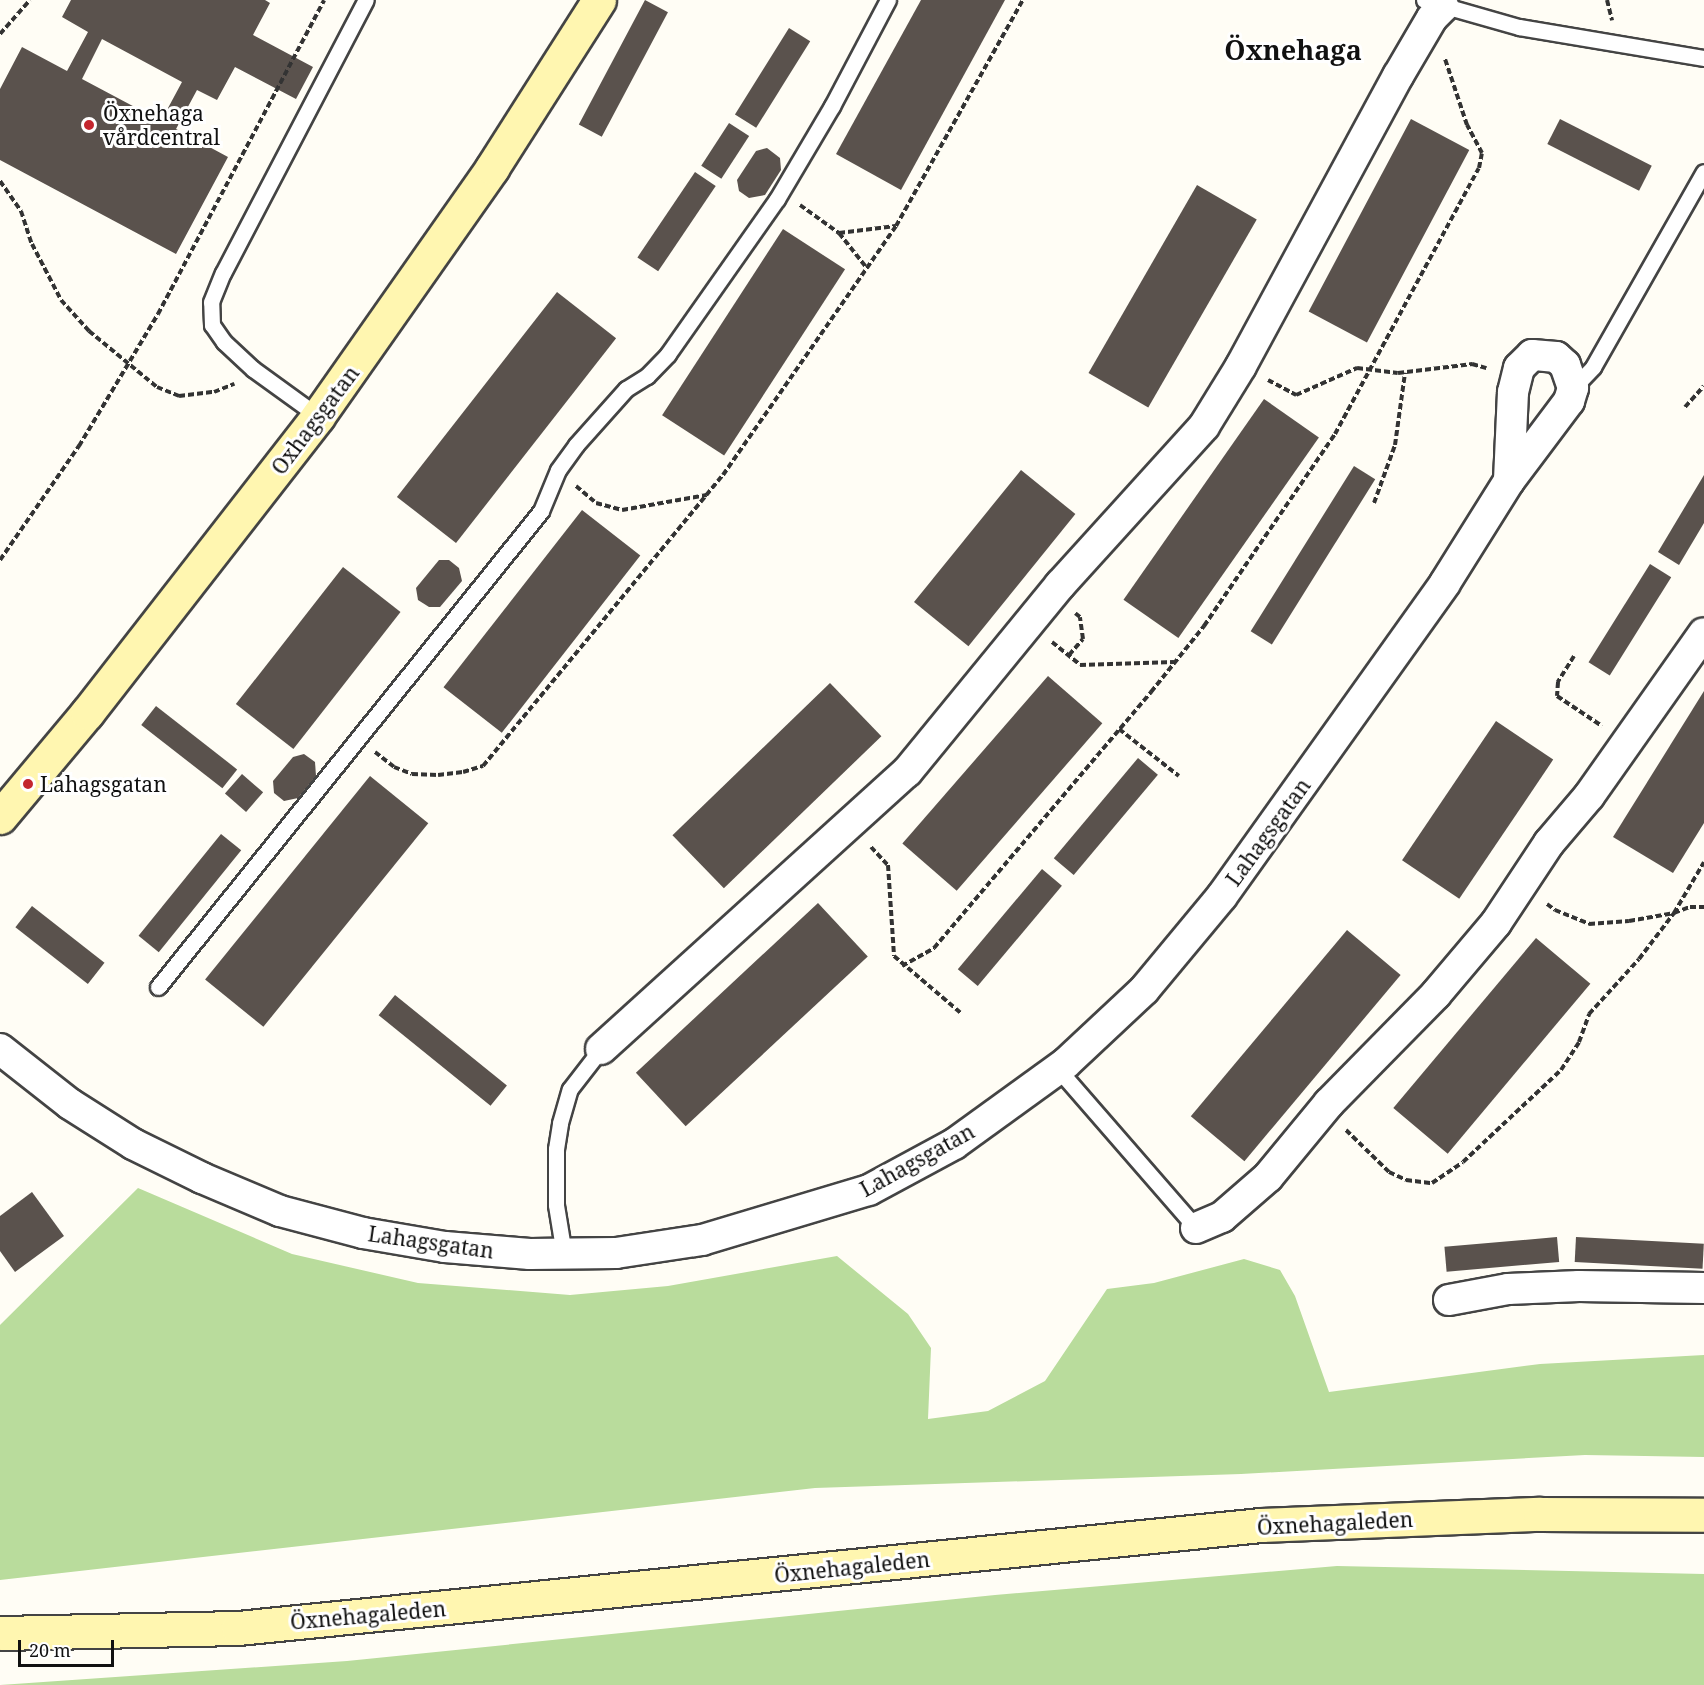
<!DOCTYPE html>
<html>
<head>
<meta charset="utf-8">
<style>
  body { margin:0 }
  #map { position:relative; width:1704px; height:1685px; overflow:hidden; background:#fffdf5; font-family:"Noto Serif",serif }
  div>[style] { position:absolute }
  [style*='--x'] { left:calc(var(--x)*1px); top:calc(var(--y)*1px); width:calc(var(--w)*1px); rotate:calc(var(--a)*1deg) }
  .forest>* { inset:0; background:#b9dc9c }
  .building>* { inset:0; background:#5a524d; transform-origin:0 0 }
  .path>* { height:4px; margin-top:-2px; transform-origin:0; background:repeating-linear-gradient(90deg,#333 0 6px,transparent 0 9px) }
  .roads { filter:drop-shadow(2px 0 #444) drop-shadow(-2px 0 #444) drop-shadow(0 2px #444) drop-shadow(0 -2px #444) }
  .lane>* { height:15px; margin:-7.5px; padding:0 7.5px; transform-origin:7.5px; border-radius:7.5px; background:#fff }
  .street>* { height:30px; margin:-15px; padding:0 15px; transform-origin:15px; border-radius:15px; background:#fff }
  .secondary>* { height:33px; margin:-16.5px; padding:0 16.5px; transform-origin:16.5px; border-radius:16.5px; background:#fff6b0 }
  .dots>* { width:16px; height:16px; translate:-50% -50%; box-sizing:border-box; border:3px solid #fff; border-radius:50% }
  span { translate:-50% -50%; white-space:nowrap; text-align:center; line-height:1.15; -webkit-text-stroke:6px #fff; paint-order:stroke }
  .poi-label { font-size:21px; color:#111 }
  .left { translate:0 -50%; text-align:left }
  .street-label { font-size:21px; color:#111 }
  .district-label { font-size:27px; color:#111; font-weight:700 }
  .scale { position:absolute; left:18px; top:1640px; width:96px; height:27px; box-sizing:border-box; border:3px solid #111; border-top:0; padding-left:8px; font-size:18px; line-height:21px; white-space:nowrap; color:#111; -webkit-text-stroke:4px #fff; paint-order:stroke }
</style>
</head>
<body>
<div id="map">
  <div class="forest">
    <i style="clip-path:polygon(138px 1188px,292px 1254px,418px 1283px,570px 1295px,668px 1286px,837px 1256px,908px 1314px,931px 1348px,928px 1419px,988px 1411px,1045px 1381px,1107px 1289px,1154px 1283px,1244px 1259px,1280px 1270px,1295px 1296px,1329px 1392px,1540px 1364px,1704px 1355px,1704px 1457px,1585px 1455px,1241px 1474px,815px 1488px,0 1580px,0 1325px)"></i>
    <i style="clip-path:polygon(1337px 1566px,1704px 1574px,1704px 1685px,0 1685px,347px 1661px,995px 1595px)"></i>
  </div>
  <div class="building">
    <i style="clip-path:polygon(evenodd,71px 0,265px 0,270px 3px,253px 35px,313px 67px,296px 99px,235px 67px,217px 100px,197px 90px,176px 129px,228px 157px,176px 254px,0 160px,0 89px,22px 47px,67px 71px,88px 32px,62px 17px,71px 0,102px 39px,182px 82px,161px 121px,82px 79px,102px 39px)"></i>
    <i style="left:645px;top:0;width:26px;height:141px;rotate:28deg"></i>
    <i style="clip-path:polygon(921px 0,1005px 0,901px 190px,836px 154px)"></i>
    <i style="left:789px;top:28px;width:25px;height:102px;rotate:32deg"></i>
    <i style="left:1411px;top:119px;width:66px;height:218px;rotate:28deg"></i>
    <i style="left:1560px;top:119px;width:103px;height:28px;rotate:27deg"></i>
    <i style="left:729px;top:123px;width:24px;height:51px;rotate:33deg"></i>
    <i style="clip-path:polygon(767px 148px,780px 158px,781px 170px,765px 195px,749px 198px,739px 191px,737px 180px,756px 151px)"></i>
    <i style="left:695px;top:172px;width:25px;height:103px;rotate:34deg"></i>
    <i style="left:1197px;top:185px;width:69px;height:217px;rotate:30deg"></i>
    <i style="left:783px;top:229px;width:74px;height:222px;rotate:33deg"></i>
    <i style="left:557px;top:292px;width:75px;height:260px;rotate:38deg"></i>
    <i style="left:1264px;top:399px;width:67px;height:245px;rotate:35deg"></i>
    <i style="left:1354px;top:466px;width:25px;height:195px;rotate:32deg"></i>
    <i style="left:1021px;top:470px;width:70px;height:170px;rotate:39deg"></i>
    <i style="clip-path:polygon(1704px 475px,1704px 523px,1679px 565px,1658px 552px)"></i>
    <i style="left:582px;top:510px;width:74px;height:225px;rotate:38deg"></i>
    <i style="clip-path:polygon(439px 560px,449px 560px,459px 568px,462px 581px,440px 607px,429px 607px,418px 600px,416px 588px)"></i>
    <i style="left:1650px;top:564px;width:25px;height:116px;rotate:32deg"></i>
    <i style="left:343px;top:567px;width:73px;height:174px;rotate:38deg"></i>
    <i style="left:1048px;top:676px;width:72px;height:222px;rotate:41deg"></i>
    <i style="left:830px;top:683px;width:74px;height:219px;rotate:46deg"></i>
    <i style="clip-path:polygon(1704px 691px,1704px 823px,1673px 873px,1613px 837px)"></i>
    <i style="left:156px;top:706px;width:103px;height:24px;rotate:38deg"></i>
    <i style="left:1496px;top:721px;width:69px;height:168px;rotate:34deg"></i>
    <i style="clip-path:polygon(304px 754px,315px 762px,316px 776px,298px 798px,284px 801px,274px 793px,273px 781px,293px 757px)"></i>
    <i style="left:1138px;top:758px;width:26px;height:131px;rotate:40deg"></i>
    <i style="left:242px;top:774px;width:28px;height:26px;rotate:41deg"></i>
    <i style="left:370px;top:776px;width:75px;height:262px;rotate:39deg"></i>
    <i style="left:221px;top:834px;width:26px;height:131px;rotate:39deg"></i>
    <i style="left:1042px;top:869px;width:26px;height:131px;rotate:40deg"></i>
    <i style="left:818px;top:903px;width:73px;height:249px;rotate:47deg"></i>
    <i style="left:32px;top:906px;width:92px;height:27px;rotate:38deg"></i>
    <i style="left:1347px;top:930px;width:70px;height:243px;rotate:40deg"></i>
    <i style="left:1536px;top:938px;width:71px;height:222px;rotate:40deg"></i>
    <i style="left:395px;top:995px;width:144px;height:26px;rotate:39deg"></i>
    <i style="clip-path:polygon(32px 1192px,64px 1236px,15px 1272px,0 1251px,0 1216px)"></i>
    <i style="left:1557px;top:1237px;width:25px;height:113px;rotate:85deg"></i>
    <i style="left:1576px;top:1237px;width:128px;height:25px;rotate:3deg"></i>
  </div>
  <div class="path">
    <i style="--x:1607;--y:0;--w:21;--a:76"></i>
    <i style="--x:0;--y:34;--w:45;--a:-48.6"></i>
    <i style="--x:0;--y:181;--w:37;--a:55"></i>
    <i style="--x:21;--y:211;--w:35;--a:72"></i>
    <i style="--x:32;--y:244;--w:63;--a:62.6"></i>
    <i style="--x:61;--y:300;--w:42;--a:47.9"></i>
    <i style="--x:89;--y:331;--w:88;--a:39.5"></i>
    <i style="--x:157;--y:387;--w:24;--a:22"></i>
    <i style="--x:179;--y:396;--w:35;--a:-7"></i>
    <i style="--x:214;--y:392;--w:22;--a:-22"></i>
    <i style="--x:800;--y:205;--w:48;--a:35.7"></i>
    <i style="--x:839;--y:233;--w:43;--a:51.5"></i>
    <i style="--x:839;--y:233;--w:57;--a:-7"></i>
    <i style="--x:1268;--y:380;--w:32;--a:28"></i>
    <i style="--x:1296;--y:395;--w:67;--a:-23.9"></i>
    <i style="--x:1357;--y:368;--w:41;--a:7"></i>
    <i style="--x:1398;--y:373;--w:75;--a:-6.9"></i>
    <i style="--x:1472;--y:364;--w:15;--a:16"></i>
    <i style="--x:1685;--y:407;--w:28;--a:-48"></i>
    <i style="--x:576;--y:486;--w:26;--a:40"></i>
    <i style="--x:596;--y:503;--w:27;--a:15"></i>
    <i style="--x:622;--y:510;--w:86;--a:-10"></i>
    <i style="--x:1374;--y:503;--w:62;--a:-70.1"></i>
    <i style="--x:1395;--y:445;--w:73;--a:-82.1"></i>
    <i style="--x:0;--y:560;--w:139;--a:-55.3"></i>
    <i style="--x:79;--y:446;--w:154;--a:-59.1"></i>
    <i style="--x:158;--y:314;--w:355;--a:-62.1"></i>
    <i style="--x:1052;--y:642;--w:36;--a:39"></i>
    <i style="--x:1080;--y:665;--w:94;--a:-1.8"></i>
    <i style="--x:1069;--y:655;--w:21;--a:-49"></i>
    <i style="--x:1083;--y:639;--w:22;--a:-98"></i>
    <i style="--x:1080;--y:617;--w:6;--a:-141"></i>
    <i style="--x:1574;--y:656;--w:31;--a:122"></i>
    <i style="--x:1558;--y:682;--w:14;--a:94"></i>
    <i style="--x:1557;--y:696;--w:54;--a:33.7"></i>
    <i style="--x:1119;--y:729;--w:76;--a:38.1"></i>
    <i style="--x:375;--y:752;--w:24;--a:38"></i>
    <i style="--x:394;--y:767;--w:19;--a:21"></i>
    <i style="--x:412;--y:774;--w:26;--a:2"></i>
    <i style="--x:438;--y:775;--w:25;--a:-7"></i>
    <i style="--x:463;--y:772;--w:21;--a:-17"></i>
    <i style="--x:483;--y:766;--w:377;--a:-50.5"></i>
    <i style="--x:723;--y:475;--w:303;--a:-55.2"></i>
    <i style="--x:896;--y:226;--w:259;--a:-60.7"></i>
    <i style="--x:871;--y:847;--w:25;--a:47"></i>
    <i style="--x:888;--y:865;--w:91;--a:86.2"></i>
    <i style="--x:894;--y:956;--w:89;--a:40.5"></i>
    <i style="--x:1547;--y:904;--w:10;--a:37"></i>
    <i style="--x:1555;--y:910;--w:37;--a:22"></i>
    <i style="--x:1589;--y:924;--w:40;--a:-4.3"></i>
    <i style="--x:1629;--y:921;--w:46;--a:-10.1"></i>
    <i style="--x:1674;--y:913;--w:17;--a:-21"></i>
    <i style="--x:1690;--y:907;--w:14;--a:0"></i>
    <i style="--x:902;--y:966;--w:37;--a:-29"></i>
    <i style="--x:934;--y:948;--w:336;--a:-49.7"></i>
    <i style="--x:1151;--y:692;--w:85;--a:-51.2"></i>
    <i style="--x:1204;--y:626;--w:232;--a:-55.7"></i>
    <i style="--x:1335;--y:434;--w:302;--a:-61.6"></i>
    <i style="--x:1479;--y:168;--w:15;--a:-79"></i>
    <i style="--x:1482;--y:153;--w:32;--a:-118"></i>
    <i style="--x:1467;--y:125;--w:70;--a:-108.4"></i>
    <i style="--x:1346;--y:1130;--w:60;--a:44.3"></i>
    <i style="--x:1389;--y:1172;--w:19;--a:25"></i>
    <i style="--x:1406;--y:1180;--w:26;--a:7"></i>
    <i style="--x:1432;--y:1183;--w:37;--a:-34"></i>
    <i style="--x:1463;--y:1162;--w:134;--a:-43.2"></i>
    <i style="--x:1561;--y:1070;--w:33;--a:-57"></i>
    <i style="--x:1579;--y:1042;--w:30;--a:-70"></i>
    <i style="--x:1589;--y:1014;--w:74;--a:-47.7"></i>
    <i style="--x:1639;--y:959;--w:58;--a:-52.7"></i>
    <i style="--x:1674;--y:913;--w:59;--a:-59.5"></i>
  </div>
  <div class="roads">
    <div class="lane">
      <i style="--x:1424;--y:0;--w:99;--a:15.9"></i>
      <i style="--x:1519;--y:27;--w:188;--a:9.5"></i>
      <i style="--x:1573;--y:388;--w:29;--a:-46"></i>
      <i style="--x:1593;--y:367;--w:224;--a:-60.4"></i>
      <i style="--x:318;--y:416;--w:80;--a:-144.1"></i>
      <i style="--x:253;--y:369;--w:40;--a:-137"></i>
      <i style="--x:224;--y:342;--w:21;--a:-125"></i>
      <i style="--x:212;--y:325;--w:23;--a:-92"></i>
      <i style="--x:211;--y:302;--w:31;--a:-68"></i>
      <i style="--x:223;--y:273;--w:308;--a:-62.4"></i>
      <i style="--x:158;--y:987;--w:611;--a:-51.18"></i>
      <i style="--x:541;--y:511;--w:44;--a:-67.5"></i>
      <i style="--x:558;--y:470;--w:31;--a:-54"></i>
      <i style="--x:576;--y:445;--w:75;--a:-48.2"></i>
      <i style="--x:626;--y:389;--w:25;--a:-32"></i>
      <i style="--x:647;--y:376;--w:30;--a:-46"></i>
      <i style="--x:668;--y:354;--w:189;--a:-54.9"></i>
      <i style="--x:777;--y:199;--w:108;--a:-59.4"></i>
      <i style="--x:832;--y:106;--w:120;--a:-62.2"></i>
      <i style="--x:1058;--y:1069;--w:211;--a:49"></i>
      <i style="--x:564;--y:1254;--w:50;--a:-99.3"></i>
      <i style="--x:556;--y:1205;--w:56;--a:-90"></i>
      <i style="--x:556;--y:1149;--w:26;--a:-81"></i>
      <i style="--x:560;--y:1123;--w:35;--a:-74"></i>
      <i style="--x:570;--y:1089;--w:51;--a:-52.2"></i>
    </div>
    <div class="street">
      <i style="--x:0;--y:1049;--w:89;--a:38.2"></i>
      <i style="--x:70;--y:1104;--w:75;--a:32.4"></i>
      <i style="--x:133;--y:1144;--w:77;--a:26.2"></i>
      <i style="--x:202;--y:1178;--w:85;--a:22.9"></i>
      <i style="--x:280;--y:1211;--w:86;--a:14.8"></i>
      <i style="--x:363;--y:1233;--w:83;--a:9.7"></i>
      <i style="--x:445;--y:1247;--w:85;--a:4.7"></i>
      <i style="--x:530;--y:1254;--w:86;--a:-0.7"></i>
      <i style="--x:616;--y:1253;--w:87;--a:-8.6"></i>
      <i style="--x:702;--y:1240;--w:174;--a:-16.7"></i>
      <i style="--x:869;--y:1190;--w:97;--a:-28.4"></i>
      <i style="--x:954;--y:1144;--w:138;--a:-35.9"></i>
      <i style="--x:1066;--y:1063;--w:107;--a:-43.1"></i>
      <i style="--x:1144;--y:990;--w:122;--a:-50.3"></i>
      <i style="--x:1222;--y:896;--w:384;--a:-54.5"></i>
      <i style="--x:1445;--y:583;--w:120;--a:-57.9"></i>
      <i style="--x:1509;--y:481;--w:100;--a:-53.1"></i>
      <i style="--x:1569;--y:401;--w:14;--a:-73"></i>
      <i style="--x:1573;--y:388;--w:24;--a:-109"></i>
      <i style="--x:1565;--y:365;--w:12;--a:-138"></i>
      <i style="--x:1556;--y:357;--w:24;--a:-175"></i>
      <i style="--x:1532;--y:355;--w:18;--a:135"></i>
      <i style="--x:1519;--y:368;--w:25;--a:104"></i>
      <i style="--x:1513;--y:392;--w:89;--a:92.6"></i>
      <i style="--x:601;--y:1049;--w:413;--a:-42.2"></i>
      <i style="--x:907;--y:772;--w:242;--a:-50.7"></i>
      <i style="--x:1060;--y:585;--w:215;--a:-47.8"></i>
      <i style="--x:1204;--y:426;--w:70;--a:-58.3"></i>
      <i style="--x:1241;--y:366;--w:330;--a:-61.6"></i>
      <i style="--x:1398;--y:76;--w:67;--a:-59.6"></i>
      <i style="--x:1432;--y:18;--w:16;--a:-45"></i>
      <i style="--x:1196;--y:1228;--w:28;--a:-23"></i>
      <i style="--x:1222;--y:1217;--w:61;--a:-41"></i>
      <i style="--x:1268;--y:1177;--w:96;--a:-50.5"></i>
      <i style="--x:1329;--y:1103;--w:153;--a:-45.5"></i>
      <i style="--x:1436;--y:994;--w:93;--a:-49.8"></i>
      <i style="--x:1496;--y:923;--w:96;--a:-56.5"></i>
      <i style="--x:1549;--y:843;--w:62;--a:-49.6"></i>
      <i style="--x:1589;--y:796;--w:199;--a:-54.8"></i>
      <i style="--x:1449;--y:1300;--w:60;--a:-10.6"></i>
      <i style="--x:1508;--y:1289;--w:71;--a:-2.4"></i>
      <i style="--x:1579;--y:1286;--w:125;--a:0.9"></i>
    </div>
    <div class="secondary">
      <i style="--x:0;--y:817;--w:136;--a:-50.1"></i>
      <i style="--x:87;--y:713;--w:376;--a:-52.1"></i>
      <i style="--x:318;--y:416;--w:303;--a:-54.9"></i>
      <i style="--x:492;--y:168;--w:199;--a:-57.5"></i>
      <i style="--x:0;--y:1633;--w:238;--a:-1.2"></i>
      <i style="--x:238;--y:1628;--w:1028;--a:-5.75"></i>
      <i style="--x:1261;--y:1525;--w:279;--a:-2.3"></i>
      <i style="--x:1540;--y:1514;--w:164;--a:0.3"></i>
    </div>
  </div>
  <div class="dots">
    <i style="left:89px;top:125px;background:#c4262e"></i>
    <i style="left:28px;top:784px;background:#c4262e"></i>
  </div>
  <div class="poi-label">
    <span class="left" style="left:103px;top:125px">Öxnehaga<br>vårdcentral</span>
    <span class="left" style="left:40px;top:784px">Lahagsgatan</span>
  </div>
  <div class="street-label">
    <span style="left:315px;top:420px;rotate:-53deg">Oxhagsgatan</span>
    <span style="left:1268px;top:832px;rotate:-54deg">Lahagsgatan</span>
    <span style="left:917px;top:1160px;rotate:-29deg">Lahagsgatan</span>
    <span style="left:431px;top:1242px;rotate:8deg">Lahagsgatan</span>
    <span style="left:1335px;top:1523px;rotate:-3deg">Öxnehagaleden</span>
    <span style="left:852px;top:1567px;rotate:-6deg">Öxnehagaleden</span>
    <span style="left:368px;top:1615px;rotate:-5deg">Öxnehagaleden</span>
  </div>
  <div class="district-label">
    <span style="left:1293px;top:50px">Öxnehaga</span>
  </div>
  <div class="scale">20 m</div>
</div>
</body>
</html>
